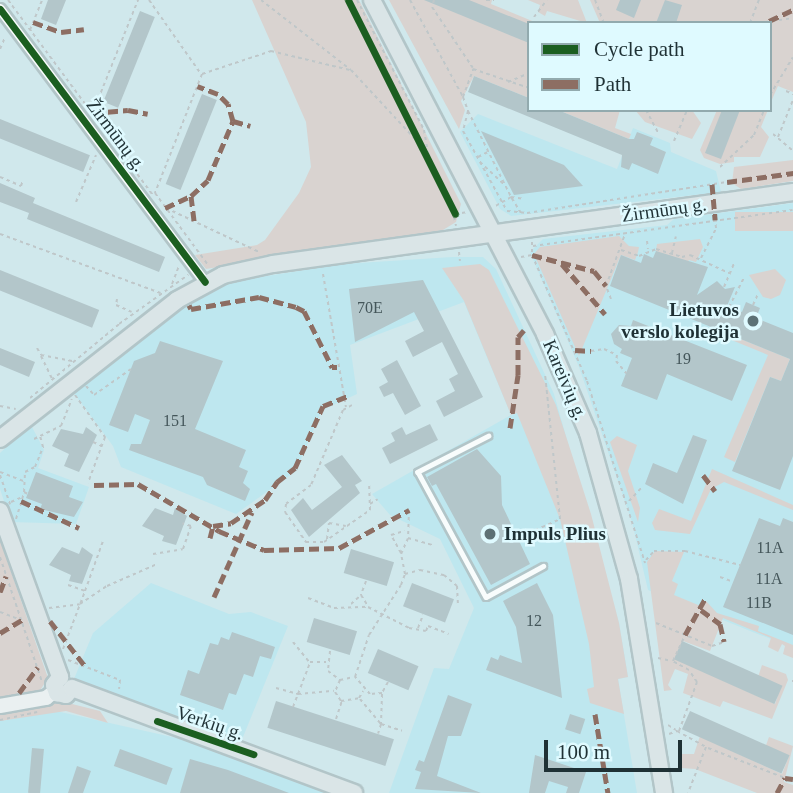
<!DOCTYPE html>
<html>
<head>
<meta charset="utf-8">
<style>
  body { margin:0 }
  #map { position:relative; width:793px; height:793px; overflow:hidden; background:#d0e8ec; font-family:"Times New Roman",serif }
  div>[style] { position:absolute }
  [style*='--x'] { left:calc(var(--x)*1px); top:calc(var(--y)*1px); width:calc(var(--w)*1px); rotate:calc(var(--a)*1deg) }
  .built>* { inset:0; background:#bee7ef }
  .green>* { inset:0; background:#d9d3d0; transform-origin:0 0 }
  .building>* { inset:0; background:#b3c6ca; transform-origin:0 0 }
  .path>* { height:2px; margin-top:-1px; transform-origin:0; background:repeating-linear-gradient(90deg,#bfc7c9 0 3.5px,transparent 0 7px) }
  .roads { filter:drop-shadow(2px 0 #b2c5c8) drop-shadow(-2px 0 #b2c5c8) drop-shadow(0 2px #b2c5c8) drop-shadow(0 -2px #b2c5c8) }
  .service>* { height:4.5px; margin:-2.25px; padding:0 2.25px; transform-origin:2.25px; border-radius:2.25px; background:#f8fcfc }
  .minor>* { height:10px; margin:-5px; padding:0 5px; transform-origin:5px; border-radius:5px; background:#f8fcfc }
  .secondary>* { height:14px; margin:-7px; padding:0 7px; transform-origin:7px; border-radius:7px; background:#eaf0f1 }
  .primary>* { height:16px; margin:-8px; padding:0 8px; transform-origin:8px; border-radius:8px; background:#dae5e7 }
  .quiet>* { height:5px; margin-top:-2.5px; transform-origin:0; background:repeating-linear-gradient(90deg,#8d6e63 0 10px,transparent 0 15px) }
  .cycleway>* { height:7px; margin:-3.5px; padding:0 3.5px; transform-origin:3.5px; border-radius:3.5px; background:#1b5e20 }
  .dots>* { width:19px; height:19px; translate:-50% -50%; box-sizing:border-box; border:4px solid #dffaff; border-radius:50% }
  span { translate:-50% -50%; white-space:nowrap; text-align:center; line-height:1.15; -webkit-text-stroke:5px #dffaff; paint-order:stroke }
  .number-label { font-size:16px; color:#44565a }
  .number-label span { -webkit-text-stroke-width:0 }
  .street-label { font-size:19px; color:#1f3135 }
  .poi-label { font-size:19px; color:#1f3135; font-weight:700 }
  .right { translate:-100% -50%; text-align:right }
  .left { translate:0 -50%; text-align:left }
  .legend { position:absolute; left:527px; top:21px; width:245px; height:91px; box-sizing:border-box; background:#dffaff; border:2px solid #92aaae; margin:0; padding:9px 12px; list-style:none; font-size:21px; color:#1f3135 }
  .legend li { display:flex; align-items:center; gap:14px; height:35px }
  .legend b { width:35px; border:2px solid #92aaae }
  .scale { position:absolute; left:544px; top:740px; width:138px; height:32px; box-sizing:border-box; border:4px solid #1f3135; border-top:0; padding-left:9px; font-size:21px; line-height:24px; white-space:nowrap; color:#1f3135; -webkit-text-stroke:5px #dffaff; paint-order:stroke }
</style>
</head>
<body>
<div id="map">
  <div class="built">
    <i style="clip-path:polygon(478px 114px,617px 169px,633px 128px,670px 143px,671px 152px,716px 171px,721px 192px,511px 216px,500px 209px,460px 132px)"></i>
    <i style="clip-path:polygon(793px 203px,793px 648px,648px 590px,632px 522px,579px 367px,530px 252px,543px 239px,667px 225px,674px 219px)"></i>
    <i style="clip-path:polygon(452px 257px,483px 257px,496px 269px,554px 394px,619px 623px,628px 677px,618px 679px,637px 793px,389px 793px,434px 668px,449px 669px,474px 608px,440px 539px,390px 515px,372px 494px,511px 415px,464px 302px,350px 345px,357px 394px,322px 410px,296px 471px,236px 514px,121px 467px,113px 446px,73px 392px,163px 317px,228px 282px,343px 264px)"></i>
    <i style="clip-path:polygon(31px 425px,44px 450px,38px 468px,89px 487px,76px 524px,11px 522px,0 489px,0 453px)"></i>
    <i style="clip-path:polygon(151px 583px,229px 614px,251px 612px,288px 626px,241px 742px,83px 686px,74px 679px,93px 633px)"></i>
    <i style="clip-path:polygon(56px 711px,181px 739px,333px 793px,0 793px,0 721px)"></i>
  </div>
  <div class="green">
    <i style="clip-path:polygon(252px 0,359px 0,461px 204px,456px 222px,443px 230px,206px 269px,195px 255px,257px 245px,265px 240px,299px 193px,311px 167px,306px 122px)"></i>
    <i style="clip-path:polygon(389px 0,492px 0,491px 4px,537px 23px,529px 23px,529px 98px,474px 76px,461px 101px,465px 110px,459px 129px)"></i>
    <i style="clip-path:polygon(528px 0,578px 0,587px 23px,547px 11px,545px 16px,538px 12px,540px 5px)"></i>
    <i style="clip-path:polygon(590px 0,793px 0,793px 92px,778px 86px,770px 104px,770px 23px,600px 23px)"></i>
    <i style="clip-path:polygon(558px 110px,620px 110px,615px 128px,631px 134px,629px 139px)"></i>
    <i style="clip-path:polygon(635px 110px,692px 110px,701px 123px,692px 139px,645px 122px)"></i>
    <i style="clip-path:polygon(717px 110px,768px 110px,761px 127px,769px 137px,760px 157px,734px 157px,734px 162px,720px 164px,704px 158px,700px 150px)"></i>
    <i style="clip-path:polygon(793px 160px,793px 181px,741px 189px,732px 183px,734px 167px)"></i>
    <i style="left:793px;top:212px;width:19px;height:58px;rotate:90deg"></i>
    <i style="clip-path:polygon(619px 236px,629px 246px,639px 247px,638px 252px,635px 260px,621px 255px,579px 356px,534px 254px,540px 247px)"></i>
    <i style="clip-path:polygon(700px 239px,703px 247px,696px 262px,689px 260px,687px 264px,656px 251px,657px 244px)"></i>
    <i style="clip-path:polygon(480px 264px,489px 270px,556px 405px,591px 514px,619px 623px,628px 677px,618px 679px,624px 714px,590px 703px,587px 689px,594px 687px,589px 644px,560px 519px,517px 413px,511px 415px,464px 301px,442px 268px)"></i>
    <i style="clip-path:polygon(775px 269px,786px 280px,780px 295px,771px 299px,763px 297px,749px 275px)"></i>
    <i style="clip-path:polygon(714px 328px,790px 359px,781px 381px,770px 377px,735px 462px,724px 457px,768px 355px,712px 332px)"></i>
    <i style="clip-path:polygon(617px 436px,637px 445px,628px 471px,640px 508px,638px 522px,610px 442px)"></i>
    <i style="clip-path:polygon(712px 469px,793px 505px,793px 510px,724px 482px,711px 489px,690px 534px,655px 530px,652px 523px,659px 509px,691px 521px)"></i>
    <i style="clip-path:polygon(0 540px,48px 678px,39px 692px,0 701px)"></i>
    <i style="clip-path:polygon(655px 551px,684px 552px,672px 581px,678px 584px,674px 595px,703px 607px,706px 601px,717px 613px,759px 626px,758px 631px,793px 645px,793px 658px,783px 654px,785px 646px,782px 644px,778px 652px,768px 647px,771px 638px,723px 618px,710px 651px,683px 641px,676px 659px,775px 704px,781px 686px,758px 677px,762px 665px,786px 674px,788px 680px,772px 719px,723px 701px,720px 707px,683px 693px,688px 674px,675px 669px,668px 685px,672px 690px,664px 691px,647px 562px)"></i>
    <i style="clip-path:polygon(64px 702px,100px 711px,108px 723px,66px 711px,0 721px,0 712px)"></i>
    <i style="clip-path:polygon(700px 736px,782px 774px,789px 756px,765px 748px,769px 737px,793px 746px,784px 782px,793px 785px,793px 793px,757px 793px,695px 769px,681px 768px,679px 754px,694px 754px)"></i>
  </div>
  <div class="building">
    <i style="clip-path:polygon(48px 0,66px 0,56px 25px,41px 19px)"></i>
    <i style="clip-path:polygon(424px 0,469px 0,529px 24px,529px 43px)"></i>
    <i style="clip-path:polygon(620px 0,641px 0,634px 18px,616px 10px)"></i>
    <i style="clip-path:polygon(665px 0,682px 5px,676px 23px,656px 23px)"></i>
    <i style="left:140px;top:11px;width:16px;height:98px;rotate:22deg"></i>
    <i style="clip-path:polygon(474px 76px,529px 98px,529px 110px,558px 110px,629px 139px,634px 139px,637px 132px,653px 138px,650px 145px,666px 152px,658px 174px,632px 163px,629px 170px,621px 167px,622px 155px,468px 92px)"></i>
    <i style="left:202px;top:94px;width:16px;height:97px;rotate:22deg"></i>
    <i style="clip-path:polygon(722px 110px,740px 110px,721px 159px,705px 153px)"></i>
    <i style="left:0;top:119px;width:97px;height:18px;rotate:22deg"></i>
    <i style="clip-path:polygon(481px 131px,564px 165px,583px 186px,514px 195px)"></i>
    <i style="clip-path:polygon(0 183px,35px 198px,33px 203px,165px 257px,159px 272px,27px 219px,29px 213px,0 202px)"></i>
    <i style="clip-path:polygon(656px 251px,708px 267px,697px 295px,717px 281px,725px 289px,735px 287px,727px 306px,742px 312px,746px 302px,760px 308px,756px 318px,793px 333px,793px 456px,780px 490px,732px 471px,770px 377px,781px 381px,790px 359px,610px 286px,621px 255px,641px 263px,644px 254px,653px 258px)"></i>
    <i style="left:0;top:270px;width:107px;height:19px;rotate:22deg"></i>
    <i style="clip-path:polygon(423px 280px,483px 397px,444px 417px,436px 401px,455px 391px,449px 379px,458px 374px,442px 342px,413px 357px,405px 341px,424px 331px,414px 312px,355px 342px,349px 289px)"></i>
    <i style="clip-path:polygon(633px 320px,747px 365px,732px 401px,667px 374px,657px 400px,621px 386px,632px 358px,620px 353px,622px 349px,614px 344px,611px 334px,619px 325px,631px 326px)"></i>
    <i style="clip-path:polygon(160px 341px,223px 361px,195px 429px,246px 450px,239px 467px,248px 471px,243px 483px,250px 489px,245px 501px,207px 485px,203px 477px,129px 450px,131px 444px,141px 444px,150px 420px,135px 414px,128px 432px,109px 425px,134px 361px,155px 353px)"></i>
    <i style="clip-path:polygon(0 348px,35px 362px,29px 377px,0 365px)"></i>
    <i style="clip-path:polygon(397px 360px,421px 406px,405px 415px,393px 393px,384px 397px,379px 387px,388px 382px,381px 369px)"></i>
    <i style="clip-path:polygon(430px 424px,438px 440px,390px 464px,382px 448px,395px 441px,391px 433px,402px 427px,406px 435px)"></i>
    <i style="clip-path:polygon(86px 427px,97px 435px,79px 472px,64px 466px,69px 454px,52px 446px,61px 429px,83px 434px)"></i>
    <i style="clip-path:polygon(693px 435px,707px 440px,683px 504px,645px 484px,653px 463px,677px 473px)"></i>
    <i style="clip-path:polygon(477px 449px,501px 476px,502px 505px,530px 564px,491px 585px,436px 484px,432px 486px,427px 477px)"></i>
    <i style="clip-path:polygon(342px 455px,362px 481px,355px 485px,360px 493px,309px 537px,291px 510px,303px 498px,312px 510px,342px 487px,324px 465px)"></i>
    <i style="clip-path:polygon(36px 472px,73px 486px,69px 497px,83px 502px,74px 517px,40px 509px,42px 504px,26px 498px)"></i>
    <i style="clip-path:polygon(155px 508px,173px 515px,175px 508px,187px 516px,176px 545px,162px 541px,164px 536px,142px 526px)"></i>
    <i style="clip-path:polygon(759px 518px,780px 526px,783px 518px,793px 522px,793px 635px,723px 607px)"></i>
    <i style="clip-path:polygon(62px 547px,79px 554px,82px 547px,93px 555px,82px 584px,69px 581px,71px 575px,49px 565px)"></i>
    <i style="left:351px;top:549px;width:45px;height:25px;rotate:17deg"></i>
    <i style="left:412px;top:583px;width:45px;height:25px;rotate:21deg"></i>
    <i style="clip-path:polygon(537px 583px,553px 615px,562px 698px,486px 670px,491px 657px,498px 660px,500px 655px,522px 663px,516px 627px,503px 601px)"></i>
    <i style="left:314px;top:618px;width:45px;height:25px;rotate:17deg"></i>
    <i style="clip-path:polygon(232px 632px,275px 647px,271px 659px,260px 656px,253px 677px,244px 674px,236px 695px,229px 693px,223px 710px,180px 695px,188px 670px,199px 674px,210px 643px,218px 645px,221px 637px,229px 640px)"></i>
    <i style="left:682px;top:641px;width:110px;height:20px;rotate:24deg"></i>
    <i style="left:378px;top:649px;width:44px;height:26px;rotate:23deg"></i>
    <i style="clip-path:polygon(448px 695px,472px 704px,461px 736px,448px 736px,437px 776px,481px 793px,415px 789px,421px 772px,415px 770px,419px 760px,424px 762px)"></i>
    <i style="left:276px;top:701px;width:124px;height:28px;rotate:18deg"></i>
    <i style="left:690px;top:711px;width:109px;height:20px;rotate:24deg"></i>
    <i style="left:570px;top:714px;width:16px;height:16px;rotate:18deg"></i>
    <i style="left:32px;top:748px;width:12px;height:45px;rotate:5deg"></i>
    <i style="left:120px;top:749px;width:56px;height:18px;rotate:20deg"></i>
    <i style="clip-path:polygon(535px 755px,586px 772px,579px 793px,566px 793px,568px 787px,549px 781px,545px 793px,529px 793px)"></i>
    <i style="clip-path:polygon(190px 759px,228px 770px,289px 793px,180px 793px)"></i>
    <i style="clip-path:polygon(77px 766px,91px 771px,83px 793px,68px 793px)"></i>
  </div>
  <div class="path">
    <i style="--x:8;--y:0;--w:243;--a:53.4"></i>
    <i style="--x:149;--y:0;--w:90;--a:54.9"></i>
    <i style="--x:261;--y:0;--w:114;--a:37.9"></i>
    <i style="--x:351;--y:70;--w:112;--a:47.2"></i>
    <i style="--x:357;--y:0;--w:146;--a:62.7"></i>
    <i style="--x:424;--y:130;--w:23;--a:80"></i>
    <i style="--x:428;--y:153;--w:67;--a:66.1"></i>
    <i style="--x:455;--y:214;--w:13;--a:-9"></i>
    <i style="--x:410;--y:0;--w:111;--a:61.3"></i>
    <i style="--x:463;--y:97;--w:15;--a:70"></i>
    <i style="--x:468;--y:111;--w:21;--a:104"></i>
    <i style="--x:463;--y:131;--w:91;--a:61.2"></i>
    <i style="--x:507;--y:211;--w:20;--a:6"></i>
    <i style="--x:527;--y:213;--w:202;--a:-8.8"></i>
    <i style="--x:434;--y:0;--w:7;--a:106"></i>
    <i style="--x:432;--y:7;--w:73;--a:56.1"></i>
    <i style="--x:486;--y:0;--w:8;--a:0"></i>
    <i style="--x:595;--y:0;--w:25;--a:69"></i>
    <i style="--x:534;--y:17;--w:21;--a:-53"></i>
    <i style="--x:750;--y:23;--w:25;--a:-69"></i>
    <i style="--x:758;--y:23;--w:35;--a:-8"></i>
    <i style="--x:30;--y:30;--w:32;--a:-68"></i>
    <i style="--x:0;--y:49;--w:13;--a:-67"></i>
    <i style="--x:202;--y:74;--w:128;--a:111.6"></i>
    <i style="--x:155;--y:193;--w:89;--a:53.6"></i>
    <i style="--x:202;--y:74;--w:73;--a:-18.4"></i>
    <i style="--x:271;--y:51;--w:81;--a:13.5"></i>
    <i style="--x:508;--y:82;--w:23;--a:-23"></i>
    <i style="--x:786;--y:91;--w:8;--a:23"></i>
    <i style="--x:770;--y:95;--w:44;--a:-58.8"></i>
    <i style="--x:463;--y:97;--w:30;--a:-70"></i>
    <i style="--x:473;--y:69;--w:59;--a:18.7"></i>
    <i style="--x:646;--y:110;--w:27;--a:62"></i>
    <i style="--x:468;--y:111;--w:96;--a:63.4"></i>
    <i style="--x:511;--y:197;--w:20;--a:150"></i>
    <i style="--x:93;--y:112;--w:121;--a:-68.1"></i>
    <i style="--x:773;--y:134;--w:26;--a:40"></i>
    <i style="--x:778;--y:137;--w:40;--a:-68"></i>
    <i style="--x:674;--y:141;--w:34;--a:-67"></i>
    <i style="--x:478;--y:157;--w:11;--a:-27"></i>
    <i style="--x:480;--y:162;--w:33;--a:43"></i>
    <i style="--x:720;--y:167;--w:47;--a:-43.3"></i>
    <i style="--x:754;--y:135;--w:27;--a:-68"></i>
    <i style="--x:0;--y:177;--w:23;--a:23"></i>
    <i style="--x:21;--y:186;--w:6;--a:-72"></i>
    <i style="--x:76;--y:202;--w:51;--a:-66.9"></i>
    <i style="--x:166;--y:208;--w:103;--a:25.3"></i>
    <i style="--x:521;--y:213;--w:19;--a:-122"></i>
    <i style="--x:511;--y:197;--w:14;--a:8"></i>
    <i style="--x:454;--y:217;--w:9;--a:77"></i>
    <i style="--x:0;--y:234;--w:171;--a:20.2"></i>
    <i style="--x:647;--y:241;--w:8;--a:83"></i>
    <i style="--x:532;--y:242;--w:13;--a:90"></i>
    <i style="--x:532;--y:255;--w:137;--a:66.4"></i>
    <i style="--x:587;--y:381;--w:191;--a:72.3"></i>
    <i style="--x:533;--y:246;--w:262;--a:-7.9"></i>
    <i style="--x:621;--y:250;--w:19;--a:18"></i>
    <i style="--x:639;--y:256;--w:18;--a:-22"></i>
    <i style="--x:656;--y:249;--w:27;--a:17"></i>
    <i style="--x:682;--y:257;--w:8;--a:-14"></i>
    <i style="--x:690;--y:255;--w:43;--a:24.8"></i>
    <i style="--x:459;--y:252;--w:9;--a:84"></i>
    <i style="--x:672;--y:253;--w:17;--a:-77"></i>
    <i style="--x:521;--y:257;--w:11;--a:-10"></i>
    <i style="--x:701;--y:258;--w:34;--a:-63"></i>
    <i style="--x:716;--y:228;--w:8;--a:-97"></i>
    <i style="--x:323;--y:274;--w:135;--a:80.2"></i>
    <i style="--x:172;--y:284;--w:19;--a:-69"></i>
    <i style="--x:724;--y:287;--w:25;--a:-67"></i>
    <i style="--x:117;--y:299;--w:6;--a:99"></i>
    <i style="--x:116;--y:305;--w:17;--a:24"></i>
    <i style="--x:611;--y:299;--w:14;--a:-111"></i>
    <i style="--x:606;--y:286;--w:55;--a:-69.9"></i>
    <i style="--x:753;--y:305;--w:12;--a:-66"></i>
    <i style="--x:729;--y:307;--w:34;--a:-63"></i>
    <i style="--x:37;--y:348;--w:8;--a:60"></i>
    <i style="--x:41;--y:355;--w:33;--a:11"></i>
    <i style="--x:591;--y:351;--w:13;--a:-9"></i>
    <i style="--x:604;--y:349;--w:14;--a:25"></i>
    <i style="--x:617;--y:355;--w:6;--a:99"></i>
    <i style="--x:616;--y:361;--w:16;--a:50"></i>
    <i style="--x:41;--y:356;--w:25;--a:64"></i>
    <i style="--x:86;--y:386;--w:12;--a:48"></i>
    <i style="--x:94;--y:395;--w:45;--a:-35.1"></i>
    <i style="--x:75;--y:395;--w:52;--a:54.5"></i>
    <i style="--x:105;--y:437;--w:49;--a:110.3"></i>
    <i style="--x:30;--y:398;--w:116;--a:-39.7"></i>
    <i style="--x:119;--y:324;--w:85;--a:-35.4"></i>
    <i style="--x:352;--y:405;--w:10;--a:151"></i>
    <i style="--x:343;--y:410;--w:82;--a:113.1"></i>
    <i style="--x:311;--y:485;--w:31;--a:143"></i>
    <i style="--x:286;--y:504;--w:8;--a:97"></i>
    <i style="--x:285;--y:512;--w:37;--a:55"></i>
    <i style="--x:306;--y:542;--w:18;--a:0"></i>
    <i style="--x:324;--y:542;--w:56;--a:-34.8"></i>
    <i style="--x:370;--y:510;--w:25;--a:-92"></i>
    <i style="--x:0;--y:406;--w:16;--a:11"></i>
    <i style="--x:34;--y:439;--w:30;--a:-26"></i>
    <i style="--x:61;--y:426;--w:29;--a:-68"></i>
    <i style="--x:93;--y:442;--w:10;--a:24"></i>
    <i style="--x:0;--y:472;--w:26;--a:21"></i>
    <i style="--x:0;--y:475;--w:31;--a:71"></i>
    <i style="--x:24;--y:492;--w:20;--a:-87"></i>
    <i style="--x:25;--y:472;--w:11;--a:-27"></i>
    <i style="--x:35;--y:467;--w:22;--a:-68"></i>
    <i style="--x:43;--y:447;--w:11;--a:-105"></i>
    <i style="--x:629;--y:501;--w:18;--a:-47"></i>
    <i style="--x:11;--y:502;--w:12;--a:-24"></i>
    <i style="--x:370;--y:504;--w:9;--a:-32"></i>
    <i style="--x:409;--y:510;--w:28;--a:92"></i>
    <i style="--x:408;--y:538;--w:25;--a:16"></i>
    <i style="--x:16;--y:519;--w:28;--a:-73"></i>
    <i style="--x:24;--y:492;--w:4;--a:27"></i>
    <i style="--x:529;--y:533;--w:34;--a:-24"></i>
    <i style="--x:560;--y:519;--w:145;--a:-95.9"></i>
    <i style="--x:327;--y:539;--w:16;--a:-83"></i>
    <i style="--x:329;--y:523;--w:17;--a:10"></i>
    <i style="--x:401;--y:553;--w:21;--a:-119"></i>
    <i style="--x:391;--y:535;--w:14;--a:-17"></i>
    <i style="--x:153;--y:554;--w:30;--a:-9"></i>
    <i style="--x:183;--y:549;--w:24;--a:-71"></i>
    <i style="--x:191;--y:526;--w:9;--a:-162"></i>
    <i style="--x:0;--y:557;--w:132;--a:71.4"></i>
    <i style="--x:646;--y:560;--w:12;--a:-48"></i>
    <i style="--x:654;--y:551;--w:31;--a:0"></i>
    <i style="--x:685;--y:551;--w:57;--a:14.3"></i>
    <i style="--x:405;--y:574;--w:16;--a:-15"></i>
    <i style="--x:420;--y:570;--w:25;--a:12"></i>
    <i style="--x:444;--y:575;--w:17;--a:40"></i>
    <i style="--x:457;--y:586;--w:21;--a:87"></i>
    <i style="--x:720;--y:577;--w:12;--a:20"></i>
    <i style="--x:366;--y:581;--w:15;--a:110"></i>
    <i style="--x:361;--y:595;--w:13;--a:58"></i>
    <i style="--x:68;--y:585;--w:18;--a:19"></i>
    <i style="--x:85;--y:591;--w:53;--a:-70.2"></i>
    <i style="--x:308;--y:598;--w:28;--a:21"></i>
    <i style="--x:334;--y:608;--w:34;--a:-2"></i>
    <i style="--x:368;--y:607;--w:46;--a:27.1"></i>
    <i style="--x:409;--y:628;--w:17;--a:10"></i>
    <i style="--x:426;--y:631;--w:5;--a:-68"></i>
    <i style="--x:428;--y:626;--w:22;--a:21"></i>
    <i style="--x:351;--y:604;--w:12;--a:-42"></i>
    <i style="--x:49;--y:608;--w:31;--a:-7"></i>
    <i style="--x:80;--y:604;--w:32;--a:-34"></i>
    <i style="--x:107;--y:586;--w:55;--a:-23.7"></i>
    <i style="--x:0;--y:612;--w:22;--a:21"></i>
    <i style="--x:656;--y:623;--w:61;--a:22.3"></i>
    <i style="--x:712;--y:646;--w:13;--a:-18"></i>
    <i style="--x:418;--y:628;--w:14;--a:-69"></i>
    <i style="--x:293;--y:642;--w:26;--a:51"></i>
    <i style="--x:63;--y:649;--w:62;--a:-69.2"></i>
    <i style="--x:330;--y:651;--w:20;--a:96"></i>
    <i style="--x:328;--y:671;--w:15;--a:37"></i>
    <i style="--x:340;--y:680;--w:14;--a:-12"></i>
    <i style="--x:658;--y:658;--w:14;--a:12"></i>
    <i style="--x:68;--y:660;--w:56;--a:21"></i>
    <i style="--x:120;--y:680;--w:9;--a:96"></i>
    <i style="--x:340;--y:680;--w:13;--a:113"></i>
    <i style="--x:335;--y:692;--w:11;--a:56"></i>
    <i style="--x:341;--y:701;--w:18;--a:-9"></i>
    <i style="--x:359;--y:698;--w:8;--a:-60"></i>
    <i style="--x:792;--y:681;--w:1;--a:0"></i>
    <i style="--x:388;--y:682;--w:13;--a:119"></i>
    <i style="--x:382;--y:693;--w:12;--a:175"></i>
    <i style="--x:370;--y:694;--w:23;--a:-131"></i>
    <i style="--x:355;--y:677;--w:44;--a:-71.6"></i>
    <i style="--x:369;--y:635;--w:59;--a:-57.4"></i>
    <i style="--x:401;--y:585;--w:12;--a:-70"></i>
    <i style="--x:405;--y:574;--w:20;--a:-101"></i>
    <i style="--x:401;--y:554;--w:17;--a:-66"></i>
    <i style="--x:276;--y:688;--w:23;--a:15"></i>
    <i style="--x:298;--y:694;--w:34;--a:-69"></i>
    <i style="--x:310;--y:662;--w:16;--a:0"></i>
    <i style="--x:382;--y:694;--w:30;--a:92"></i>
    <i style="--x:381;--y:724;--w:22;--a:18"></i>
    <i style="--x:360;--y:699;--w:33;--a:50"></i>
    <i style="--x:381;--y:724;--w:10;--a:107"></i>
    <i style="--x:293;--y:707;--w:14;--a:-69"></i>
    <i style="--x:298;--y:694;--w:36;--a:-5"></i>
    <i style="--x:336;--y:719;--w:19;--a:-72"></i>
    <i style="--x:0;--y:720;--w:38;--a:-12"></i>
    <i style="--x:192;--y:720;--w:5;--a:-68"></i>
    <i style="--x:668;--y:725;--w:9;--a:32"></i>
    <i style="--x:679;--y:731;--w:52;--a:-69.8"></i>
    <i style="--x:697;--y:682;--w:14;--a:-124"></i>
    <i style="--x:689;--y:670;--w:18;--a:-151"></i>
    <i style="--x:673;--y:661;--w:29;--a:-65"></i>
    <i style="--x:669;--y:734;--w:9;--a:-21"></i>
    <i style="--x:677;--y:731;--w:33;--a:29"></i>
    <i style="--x:706;--y:747;--w:49;--a:111.4"></i>
    <i style="--x:708;--y:748;--w:83;--a:21.3"></i>
  </div>
  <div class="roads">
    <div class="service">
      <i style="--x:489;--y:436;--w:80;--a:153.1"></i>
      <i style="--x:418;--y:472;--w:142;--a:61.5"></i>
      <i style="--x:486;--y:597;--w:65;--a:-28.5"></i>
    </div>
    <div class="minor">
      <i style="--x:0;--y:9;--w:341;--a:53.1"></i>
    </div>
    <div class="secondary">
      <i style="--x:0;--y:706;--w:47;--a:-9.9"></i>
      <i style="--x:46;--y:698;--w:11;--a:-38"></i>
    </div>
    <div class="primary">
      <i style="--x:372;--y:0;--w:376;--a:62.6"></i>
      <i style="--x:545;--y:334;--w:108;--a:66.5"></i>
      <i style="--x:588;--y:433;--w:152;--a:74.3"></i>
      <i style="--x:629;--y:579;--w:217;--a:80.7"></i>
      <i style="--x:0;--y:439;--w:225;--a:-38.1"></i>
      <i style="--x:177;--y:300;--w:52;--a:-28.5"></i>
      <i style="--x:223;--y:275;--w:51;--a:-12.4"></i>
      <i style="--x:273;--y:264;--w:525;--a:-7.88"></i>
      <i style="--x:0;--y:511;--w:177;--a:70.1"></i>
      <i style="--x:60;--y:677;--w:10;--a:127"></i>
      <i style="--x:54;--y:685;--w:9;--a:69"></i>
      <i style="--x:57;--y:693;--w:9;--a:13"></i>
      <i style="--x:66;--y:695;--w:9;--a:-49"></i>
      <i style="--x:72;--y:688;--w:301;--a:20.4"></i>
    </div>
  </div>
  <div class="quiet">
    <i style="--x:769;--y:21;--w:26;--a:-25"></i>
    <i style="--x:33;--y:22;--w:30;--a:20"></i>
    <i style="--x:61;--y:32;--w:23;--a:-7"></i>
    <i style="--x:93;--y:113;--w:35;--a:-5"></i>
    <i style="--x:128;--y:110;--w:20;--a:11"></i>
    <i style="--x:233;--y:121;--w:18;--a:16"></i>
    <i style="--x:727;--y:182;--w:67;--a:-7.8"></i>
    <i style="--x:712;--y:184;--w:36;--a:85"></i>
    <i style="--x:191;--y:196;--w:25;--a:83"></i>
    <i style="--x:165;--y:208;--w:29;--a:-25"></i>
    <i style="--x:191;--y:196;--w:23;--a:-43"></i>
    <i style="--x:208;--y:180;--w:64;--a:-67"></i>
    <i style="--x:233;--y:121;--w:18;--a:-106"></i>
    <i style="--x:228;--y:104;--w:14;--a:-135"></i>
    <i style="--x:218;--y:94;--w:22;--a:-159"></i>
    <i style="--x:532;--y:255;--w:64;--a:14.5"></i>
    <i style="--x:594;--y:271;--w:19;--a:51"></i>
    <i style="--x:562;--y:264;--w:66;--a:49.3"></i>
    <i style="--x:189;--y:305;--w:4;--a:63"></i>
    <i style="--x:191;--y:309;--w:69;--a:-10"></i>
    <i style="--x:259;--y:297;--w:38;--a:15"></i>
    <i style="--x:296;--y:307;--w:9;--a:27"></i>
    <i style="--x:304;--y:311;--w:63;--a:63.4"></i>
    <i style="--x:332;--y:367;--w:5;--a:0"></i>
    <i style="--x:575;--y:350;--w:16;--a:4"></i>
    <i style="--x:510;--y:428;--w:54;--a:-81.4"></i>
    <i style="--x:518;--y:375;--w:38;--a:-90"></i>
    <i style="--x:518;--y:337;--w:9;--a:-49"></i>
    <i style="--x:703;--y:475;--w:20;--a:53"></i>
    <i style="--x:94;--y:485;--w:44;--a:-1.3"></i>
    <i style="--x:138;--y:484;--w:94;--a:30.1"></i>
    <i style="--x:219;--y:531;--w:49;--a:22.9"></i>
    <i style="--x:264;--y:550;--w:75;--a:-1.5"></i>
    <i style="--x:339;--y:548;--w:80;--a:-28.5"></i>
    <i style="--x:21;--y:501;--w:64;--a:25"></i>
    <i style="--x:210;--y:538;--w:12;--a:-76"></i>
    <i style="--x:213;--y:526;--w:18;--a:-9"></i>
    <i style="--x:231;--y:523;--w:41;--a:-34.1"></i>
    <i style="--x:265;--y:500;--w:22;--a:-56"></i>
    <i style="--x:277;--y:482;--w:23;--a:-38"></i>
    <i style="--x:295;--y:468;--w:68;--a:-65.7"></i>
    <i style="--x:323;--y:406;--w:29;--a:-22"></i>
    <i style="--x:0;--y:592;--w:17;--a:-69"></i>
    <i style="--x:214;--y:597;--w:93;--a:-65.9"></i>
    <i style="--x:701;--y:610;--w:24;--a:36"></i>
    <i style="--x:720;--y:624;--w:18;--a:77"></i>
    <i style="--x:50;--y:621;--w:57;--a:52.1"></i>
    <i style="--x:0;--y:633;--w:26;--a:-31"></i>
    <i style="--x:685;--y:635;--w:43;--a:-61.1"></i>
    <i style="--x:19;--y:693;--w:32;--a:-54"></i>
    <i style="--x:595;--y:714;--w:80;--a:80.7"></i>
    <i style="--x:777;--y:793;--w:17;--a:-62"></i>
    <i style="--x:785;--y:778;--w:8;--a:7"></i>
  </div>
  <div class="cycleway">
    <i style="--x:348;--y:0;--w:239;--a:63.4"></i>
    <i style="--x:0;--y:9;--w:341;--a:53.1"></i>
    <i style="--x:157;--y:721;--w:102;--a:19"></i>
  </div>
  <div class="dots">
    <i style="left:753px;top:321px;background:#5d7175"></i>
    <i style="left:490px;top:534px;background:#5d7175"></i>
  </div>
  <div class="number-label">
    <span style="left:370px;top:308px">70E</span>
    <span style="left:683px;top:359px">19</span>
    <span style="left:175px;top:421px">151</span>
    <span style="left:770px;top:548px">11A</span>
    <span style="left:769px;top:579px">11A</span>
    <span style="left:759px;top:603px">11B</span>
    <span style="left:534px;top:621px">12</span>
  </div>
  <div class="street-label">
    <span style="left:116px;top:135px;rotate:53deg">Žirmūnų g.</span>
    <span style="left:664px;top:210px;rotate:-8deg">Žirmūnų g.</span>
    <span style="left:565px;top:380px;rotate:67deg">Kareivių g.</span>
    <span style="left:210px;top:723px;rotate:19deg">Verkių g.</span>
  </div>
  <div class="poi-label">
    <span class="right" style="left:739px;top:321px">Lietuvos<br>verslo kolegija</span>
    <span class="left" style="left:504px;top:534px">Impuls Plius</span>
  </div>
  <ul class="legend">
  <li><b style="height:9px;background:#1b5e20"></b>Cycle path</li>
  <li><b style="height:9px;background:#8d6e63"></b>Path</li>
  </ul>
  <div class="scale">100 m</div>
</div>
</body>
</html>
